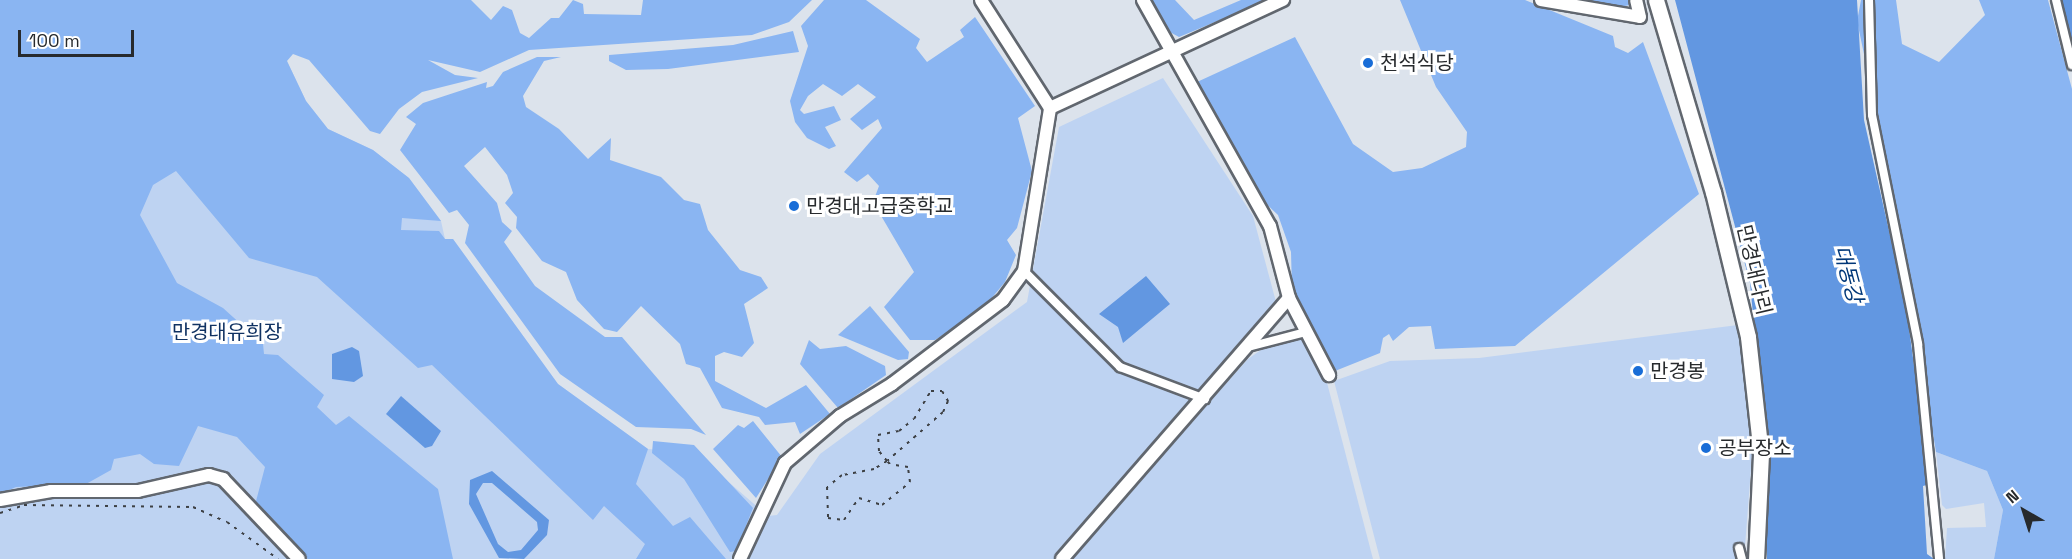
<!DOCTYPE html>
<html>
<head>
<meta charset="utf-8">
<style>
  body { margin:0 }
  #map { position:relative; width:2072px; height:559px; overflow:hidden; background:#dce3ec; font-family:"Space Grotesk","Noto Sans KR",sans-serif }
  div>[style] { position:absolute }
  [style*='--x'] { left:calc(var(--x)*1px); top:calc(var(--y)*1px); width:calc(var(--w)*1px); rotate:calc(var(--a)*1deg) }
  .green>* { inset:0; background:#bed3f2 }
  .forest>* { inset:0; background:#8ab5f2 }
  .water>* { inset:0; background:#6297e1 }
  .roads { filter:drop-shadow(2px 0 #61676f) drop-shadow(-2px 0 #61676f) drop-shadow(0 2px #61676f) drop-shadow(0 -2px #61676f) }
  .street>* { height:8px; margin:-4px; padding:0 4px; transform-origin:4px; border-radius:4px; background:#fff }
  .secondary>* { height:12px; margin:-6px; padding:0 6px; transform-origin:6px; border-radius:6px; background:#fff }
  .highway>* { height:15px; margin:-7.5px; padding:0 7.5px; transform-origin:7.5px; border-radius:7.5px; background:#fff }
  .rail>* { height:2px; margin-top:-1px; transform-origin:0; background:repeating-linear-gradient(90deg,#3d4044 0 3px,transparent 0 9px) }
  .dots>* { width:16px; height:16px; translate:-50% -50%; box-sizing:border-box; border:3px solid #fff; border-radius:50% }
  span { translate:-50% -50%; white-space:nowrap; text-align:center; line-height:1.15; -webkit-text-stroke:6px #fff; paint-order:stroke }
  .poi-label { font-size:20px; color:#272a2d }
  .left { translate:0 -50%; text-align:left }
  .street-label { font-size:20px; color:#272a2d }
  .park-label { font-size:20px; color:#103262 }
  .water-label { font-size:21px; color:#013778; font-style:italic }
  .north { position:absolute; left:1994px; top:481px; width:60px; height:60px; -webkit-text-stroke:4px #fff; paint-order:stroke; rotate:321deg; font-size:16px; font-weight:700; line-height:24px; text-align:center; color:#272a2d }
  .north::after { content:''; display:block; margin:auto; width:21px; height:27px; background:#272a2d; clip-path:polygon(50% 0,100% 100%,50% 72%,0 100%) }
  .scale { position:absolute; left:18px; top:30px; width:116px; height:27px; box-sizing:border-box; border:3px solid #272a2d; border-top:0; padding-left:8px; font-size:18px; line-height:21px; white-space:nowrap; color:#272a2d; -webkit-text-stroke:4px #fff; paint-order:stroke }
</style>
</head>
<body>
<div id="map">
  <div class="green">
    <i style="clip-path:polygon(0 0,287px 61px,306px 101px,328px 129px,373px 150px,409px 178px,441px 221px,445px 239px,453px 239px,558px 384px,648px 449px,695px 453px,768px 516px,777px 515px,820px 454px,1027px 302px,1059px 127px,1163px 78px,1253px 216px,1276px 302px,1262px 327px,1056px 559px,0 559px)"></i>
    <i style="clip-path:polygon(1738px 325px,1753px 443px,1744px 559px,1380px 559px,1334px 381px,1390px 361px,1479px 358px)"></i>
    <i style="clip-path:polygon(1305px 339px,1325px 375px,1373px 559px,1068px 559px,1248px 359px,1268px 345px)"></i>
    <i style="clip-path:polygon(1936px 452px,1987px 471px,2003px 510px,1994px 559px,1945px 559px,1947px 528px,1986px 527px,1984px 503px,1946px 509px,1942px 505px)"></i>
  </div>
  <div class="forest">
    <i style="clip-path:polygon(0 0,471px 0,491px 20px,503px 6px,512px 10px,520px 33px,529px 38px,551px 18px,559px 18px,573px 0,583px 4px,584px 14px,641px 15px,643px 0,812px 0,789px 22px,752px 35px,529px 50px,480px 72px,428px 60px,455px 75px,478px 78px,422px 92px,399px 109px,380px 134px,370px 131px,309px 60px,293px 54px,287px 61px,306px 101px,328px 129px,373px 150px,409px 178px,441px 221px,402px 218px,401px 230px,439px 231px,445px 239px,453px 239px,558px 384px,648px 449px,636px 484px,673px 526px,690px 517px,726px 559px,636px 559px,645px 544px,604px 506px,593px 520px,432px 365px,418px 368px,317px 277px,249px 258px,176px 171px,153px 185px,140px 215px,177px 283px,223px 308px,263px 344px,264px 354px,278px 355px,324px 395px,317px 407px,336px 425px,349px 416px,438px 489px,453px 559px,308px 559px,255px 505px,265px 467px,237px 437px,198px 426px,179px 466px,154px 464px,140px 454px,114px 459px,111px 470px,86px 484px,16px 487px,0 494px)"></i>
    <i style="clip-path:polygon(824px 0,866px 0,920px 39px,916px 48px,927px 62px,964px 37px,960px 30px,975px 17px,1035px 106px,1018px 118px,1032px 171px,1017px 228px,1007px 240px,1016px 255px,1005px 282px,981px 311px,935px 340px,910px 340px,884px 307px,914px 272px,873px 202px,879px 186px,868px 174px,857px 182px,844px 172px,882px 128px,878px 119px,862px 130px,850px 119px,876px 97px,858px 84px,842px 96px,823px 84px,808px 96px,800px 110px,804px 114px,834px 106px,841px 120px,825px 127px,836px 146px,829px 149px,807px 138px,795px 122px,790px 101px,808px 46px,801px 26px)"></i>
    <i style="clip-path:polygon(1150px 0,1175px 0,1194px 20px,1241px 0,1268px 0,1179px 37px,1166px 30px)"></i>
    <i style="clip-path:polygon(1400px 0,1525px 0,1613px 36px,1615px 47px,1628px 53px,1643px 42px,1699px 194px,1515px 346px,1435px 349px,1431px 326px,1409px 327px,1393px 341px,1389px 334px,1383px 338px,1380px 353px,1335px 371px,1292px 289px,1291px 252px,1278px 215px,1257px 195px,1197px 82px,1295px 37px,1353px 144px,1393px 172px,1422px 168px,1466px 147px,1467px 132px,1436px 87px)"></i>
    <i style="clip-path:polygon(1549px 0,1628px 0,1629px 5px,1613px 9px)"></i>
    <i style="clip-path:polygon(1861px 0,1896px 0,1902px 44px,1939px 62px,1985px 15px,1979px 0,2048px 0,2072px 89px,2072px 559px,1994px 559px,2003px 510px,1987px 471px,1936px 452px,1895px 201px,1857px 21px)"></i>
    <i style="clip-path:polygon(793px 31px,799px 52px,668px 69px,626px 70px,609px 61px,609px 55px,733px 45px)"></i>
    <i style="clip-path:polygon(537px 57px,561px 57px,544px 61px,523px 96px,526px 107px,559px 129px,588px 159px,611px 138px,610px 160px,661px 177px,684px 200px,700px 204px,708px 230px,740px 270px,761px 277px,768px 288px,744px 304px,754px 343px,742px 357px,724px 352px,715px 356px,715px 381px,766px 408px,806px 385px,830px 414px,800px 434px,795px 422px,765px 425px,759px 417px,722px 408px,700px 368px,686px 364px,680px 344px,641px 306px,617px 332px,604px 329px,577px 300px,566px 272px,542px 261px,516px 228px,517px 217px,505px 203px,513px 193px,507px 175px,485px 147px,464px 166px,497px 203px,502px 222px,512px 231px,504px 242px,535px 286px,605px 337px,622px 337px,706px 435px,691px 429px,636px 427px,560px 374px,465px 243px,469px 225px,457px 210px,449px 213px,400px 150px,416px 124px,406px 117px,423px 103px,487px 82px,486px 88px,493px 86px,503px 72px)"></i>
    <i style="clip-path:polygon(870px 306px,909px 352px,908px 359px,898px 360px,838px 335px)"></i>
    <i style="clip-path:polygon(809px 340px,820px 349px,846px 346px,885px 366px,886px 375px,838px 408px,800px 364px)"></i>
    <i style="clip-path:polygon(753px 421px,782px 457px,756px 498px,713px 449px,738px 425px,744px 428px)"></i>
    <i style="clip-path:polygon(653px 441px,694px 445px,753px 508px,736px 551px,730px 552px,684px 479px,652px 453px)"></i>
  </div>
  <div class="water">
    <i style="clip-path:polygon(1675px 0,1857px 0,1864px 120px,1906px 306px,1930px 484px,1923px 486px,1927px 554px,1934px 559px,1767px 559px,1767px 460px,1750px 283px)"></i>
    <i style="clip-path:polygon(2061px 0,2072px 0,2072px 44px,2065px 17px)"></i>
    <i style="clip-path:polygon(1146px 276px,1170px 304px,1123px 343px,1118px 327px,1099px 314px)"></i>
    <i style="clip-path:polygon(352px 347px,359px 351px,363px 376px,354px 382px,332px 379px,332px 354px)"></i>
    <i style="clip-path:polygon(401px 396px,441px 431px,432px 446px,425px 448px,386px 414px)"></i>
    <i style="clip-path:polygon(evenodd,492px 471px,549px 520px,547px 535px,524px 559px,499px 558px,469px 504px,470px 480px,492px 471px,483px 483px,492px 483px,537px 522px,538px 530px,521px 550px,508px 552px,498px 544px,476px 494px,483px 483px)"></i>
  </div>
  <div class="roads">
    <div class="street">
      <i style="--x:1869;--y:0;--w:115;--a:88.5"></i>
      <i style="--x:1872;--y:115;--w:234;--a:78.6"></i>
      <i style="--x:1918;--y:344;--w:216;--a:84.4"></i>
      <i style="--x:2056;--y:0;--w:67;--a:76.2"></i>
      <i style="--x:1024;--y:271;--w:136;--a:45"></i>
      <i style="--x:1120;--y:367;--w:91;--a:20.6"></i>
      <i style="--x:1252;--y:346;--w:56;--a:-14.5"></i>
      <i style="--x:1739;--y:548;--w:11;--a:75"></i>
    </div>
    <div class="secondary">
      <i style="--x:1143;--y:0;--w:259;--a:60.7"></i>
      <i style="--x:1270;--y:226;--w:74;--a:75.2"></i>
      <i style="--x:1289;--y:298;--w:87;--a:62.5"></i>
      <i style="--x:1541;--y:0;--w:100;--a:9.7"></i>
      <i style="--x:1640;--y:17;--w:17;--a:-103"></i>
      <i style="--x:1050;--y:108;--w:257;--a:-24.9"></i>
      <i style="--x:0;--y:500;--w:52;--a:-10"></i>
      <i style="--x:51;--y:491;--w:87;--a:0"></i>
      <i style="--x:138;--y:491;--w:73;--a:-12.7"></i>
      <i style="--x:209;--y:475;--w:15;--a:16"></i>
      <i style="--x:223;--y:479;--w:110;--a:46.5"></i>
      <i style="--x:740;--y:559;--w:106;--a:-64.9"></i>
      <i style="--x:785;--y:463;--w:72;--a:-40.5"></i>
      <i style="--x:840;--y:416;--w:61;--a:-31.6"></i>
      <i style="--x:892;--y:384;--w:139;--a:-37.1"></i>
      <i style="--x:1003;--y:300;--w:36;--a:-54"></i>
      <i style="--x:1024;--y:271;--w:165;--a:-80.9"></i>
      <i style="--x:1050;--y:108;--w:128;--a:-122.6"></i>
      <i style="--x:1062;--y:559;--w:346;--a:-49"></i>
    </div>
    <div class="highway">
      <i style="--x:1656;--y:0;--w:200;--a:73.5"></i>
      <i style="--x:1713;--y:192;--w:149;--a:76.4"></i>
      <i style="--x:1748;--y:337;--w:118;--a:83.7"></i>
      <i style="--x:1761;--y:454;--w:105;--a:92.7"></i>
    </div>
  </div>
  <div class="rail">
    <i style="--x:887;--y:461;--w:15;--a:148"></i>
    <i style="--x:874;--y:469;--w:33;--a:169"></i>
    <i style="--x:842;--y:475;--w:19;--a:141"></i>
    <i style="--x:827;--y:487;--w:31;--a:88"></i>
    <i style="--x:828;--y:518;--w:16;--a:7"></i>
    <i style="--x:844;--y:520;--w:27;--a:-56"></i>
    <i style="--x:859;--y:498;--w:24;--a:17"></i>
    <i style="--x:882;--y:505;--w:36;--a:-39"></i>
    <i style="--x:910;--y:482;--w:15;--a:-98"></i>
    <i style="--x:908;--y:467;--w:18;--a:-171"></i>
    <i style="--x:890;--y:464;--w:4;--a:-135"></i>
    <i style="--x:887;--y:461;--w:13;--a:-129"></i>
    <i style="--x:879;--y:451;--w:16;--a:-94"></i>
    <i style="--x:878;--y:435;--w:21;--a:-11"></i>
    <i style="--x:899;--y:431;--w:19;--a:-39"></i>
    <i style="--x:914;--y:419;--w:33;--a:-59"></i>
    <i style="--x:931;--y:391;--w:11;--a:0"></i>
    <i style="--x:942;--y:391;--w:12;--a:59"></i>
    <i style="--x:948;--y:401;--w:12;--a:114"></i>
    <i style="--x:943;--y:412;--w:74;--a:138.8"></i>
    <i style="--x:0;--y:513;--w:25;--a:-18"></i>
    <i style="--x:24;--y:505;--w:169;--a:0.7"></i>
    <i style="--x:193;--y:507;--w:37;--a:24"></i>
    <i style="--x:227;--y:522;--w:63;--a:36"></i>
  </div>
  <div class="dots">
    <i style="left:1368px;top:63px;background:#196dd7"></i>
    <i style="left:794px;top:206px;background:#196dd7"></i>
    <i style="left:1638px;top:371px;background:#196dd7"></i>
    <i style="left:1706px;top:448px;background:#196dd7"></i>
  </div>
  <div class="poi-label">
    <span class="left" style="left:1380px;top:63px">천석식당</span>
    <span class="left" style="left:806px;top:206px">만경대고급중학교</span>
    <span class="left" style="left:1650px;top:371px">만경봉</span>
    <span class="left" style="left:1718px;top:448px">공부장소</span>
  </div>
  <div class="street-label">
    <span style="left:1754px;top:270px;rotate:77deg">만경대다리</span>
  </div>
  <div class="park-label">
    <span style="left:227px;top:332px">만경대유희장</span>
  </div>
  <div class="water-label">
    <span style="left:1848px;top:274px;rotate:75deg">대동강</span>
  </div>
  <div class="north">N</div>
  <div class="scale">100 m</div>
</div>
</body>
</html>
